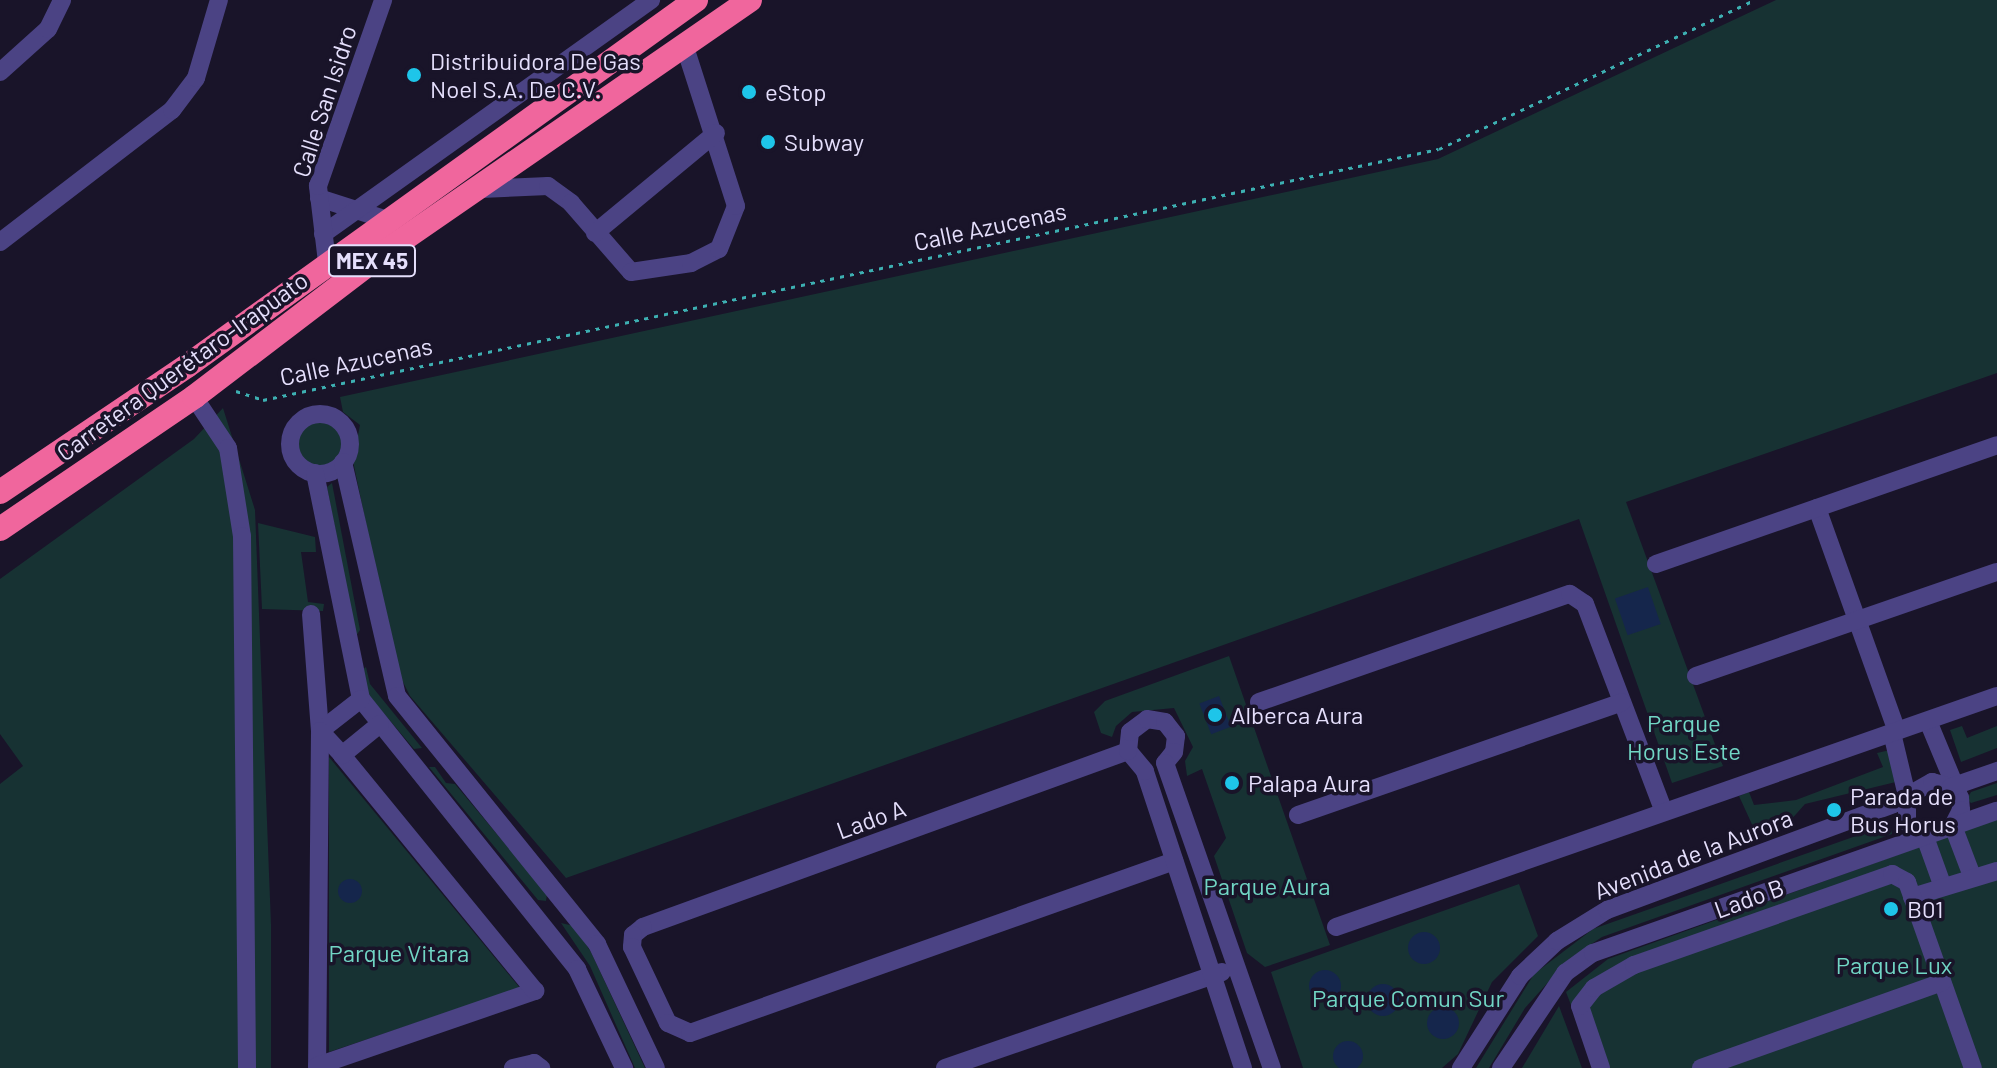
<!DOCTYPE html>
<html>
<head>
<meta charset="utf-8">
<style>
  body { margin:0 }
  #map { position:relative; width:1997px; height:1068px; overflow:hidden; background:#191429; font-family:Barlow,sans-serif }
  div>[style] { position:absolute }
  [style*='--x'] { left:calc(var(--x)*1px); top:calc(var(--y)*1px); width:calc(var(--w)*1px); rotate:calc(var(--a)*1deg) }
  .green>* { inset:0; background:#173233 }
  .round { border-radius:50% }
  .water>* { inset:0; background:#15264c; transform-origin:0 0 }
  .path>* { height:3px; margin-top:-1.5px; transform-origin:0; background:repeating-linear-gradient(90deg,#3db0b2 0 4px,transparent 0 10px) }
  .minor>* { height:18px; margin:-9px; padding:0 9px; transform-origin:9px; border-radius:9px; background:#4b4384 }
  .minor>.ring { margin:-9px; padding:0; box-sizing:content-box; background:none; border:18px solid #4b4384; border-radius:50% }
  .highway>* { height:24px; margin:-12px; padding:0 12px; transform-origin:12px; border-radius:12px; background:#f0669d }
  .dots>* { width:22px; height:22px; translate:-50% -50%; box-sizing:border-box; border:4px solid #191429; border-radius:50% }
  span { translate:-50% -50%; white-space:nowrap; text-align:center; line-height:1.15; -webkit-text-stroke:7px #191429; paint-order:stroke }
  .shield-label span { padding:2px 6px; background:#191429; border:2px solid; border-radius:6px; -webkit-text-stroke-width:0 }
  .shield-label { font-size:22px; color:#e5dffc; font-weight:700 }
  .poi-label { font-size:24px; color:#e5dffc }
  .left { translate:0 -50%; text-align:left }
  .street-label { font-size:24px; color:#e5dffc }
  .park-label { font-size:24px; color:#71d6c5 }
</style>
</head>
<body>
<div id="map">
  <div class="green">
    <i style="clip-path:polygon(1776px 0,1997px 0,1997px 373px,1626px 502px,1723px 766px,1672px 783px,1579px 519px,566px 878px,410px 696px,396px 668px,353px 461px,360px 425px,343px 412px,340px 397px,1438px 159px)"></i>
    <i style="clip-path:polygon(223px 408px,255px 510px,271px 925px,271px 1068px,0 1068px,0 784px,23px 766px,0 734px,0 579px,194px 439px)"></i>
    <i class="round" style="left:298px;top:420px;width:46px;height:46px"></i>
    <i style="clip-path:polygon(332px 483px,360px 630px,356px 636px,327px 487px)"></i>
    <i style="clip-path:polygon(258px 523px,315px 537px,316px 552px,301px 552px,308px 602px,324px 604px,323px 611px,262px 609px)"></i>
    <i style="clip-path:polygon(1229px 656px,1330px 945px,1265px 967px,1247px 953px,1214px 856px,1226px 838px,1202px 769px,1187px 776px,1185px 761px,1193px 747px,1174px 708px,1132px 712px,1116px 726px,1112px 737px,1101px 733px,1094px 712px,1105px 701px)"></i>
    <i style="clip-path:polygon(366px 667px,370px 684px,422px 748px,414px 749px,365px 691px,359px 672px)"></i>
    <i style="clip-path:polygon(1962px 726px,1967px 738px,1997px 726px,1997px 748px,1961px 762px,1950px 730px)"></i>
    <i style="clip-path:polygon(1890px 750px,1900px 781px,1805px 804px,1789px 822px,1755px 831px,1739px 796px,1749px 792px,1754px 805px,1796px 800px,1883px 767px,1877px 753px)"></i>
    <i style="clip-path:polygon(329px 757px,520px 988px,329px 1052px)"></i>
    <i style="clip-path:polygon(429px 767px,435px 767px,446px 783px,455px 784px,547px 894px,546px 901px,538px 900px)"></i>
    <i style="clip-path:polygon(1997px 783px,1997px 795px,1971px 803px,1967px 799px,1971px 792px)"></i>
    <i style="clip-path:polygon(1997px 819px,1997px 1068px,1595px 1068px,1566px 992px,1608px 959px)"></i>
    <i style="clip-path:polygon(1890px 824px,1892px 834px,1602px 937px,1569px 959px,1525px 1008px,1489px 1068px,1476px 1068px,1534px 974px,1593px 929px)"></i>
    <i style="clip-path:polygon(1519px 884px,1538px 936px,1492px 982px,1458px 1054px,1442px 1068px,1303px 1068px,1271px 972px)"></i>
    <i style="clip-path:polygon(561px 923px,574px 926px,591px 952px,645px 1068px,635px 1068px,590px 966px)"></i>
    <i style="clip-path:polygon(1559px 1006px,1582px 1068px,1522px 1068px)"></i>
  </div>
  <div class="water">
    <i style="left:1648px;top:587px;width:39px;height:35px;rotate:71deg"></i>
    <i style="left:1219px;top:696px;width:33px;height:21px;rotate:69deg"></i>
    <i class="round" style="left:338px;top:879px;width:24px;height:24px"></i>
    <i class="round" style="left:1408px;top:932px;width:32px;height:32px"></i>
    <i class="round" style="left:1309px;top:970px;width:32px;height:32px"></i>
    <i class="round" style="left:1367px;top:984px;width:32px;height:32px"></i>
    <i class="round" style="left:1427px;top:1007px;width:32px;height:32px"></i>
    <i class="round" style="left:1333px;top:1041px;width:30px;height:30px"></i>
  </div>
  <div class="path">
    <i style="--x:236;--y:391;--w:28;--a:18"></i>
    <i style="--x:263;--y:400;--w:1202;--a:-12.05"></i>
    <i style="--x:1439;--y:149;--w:348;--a:-25.3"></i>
  </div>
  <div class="minor">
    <i style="--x:0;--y:72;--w:64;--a:-41.9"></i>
    <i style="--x:48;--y:29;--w:32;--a:-64"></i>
    <i style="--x:481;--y:189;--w:67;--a:-2.6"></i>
    <i style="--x:548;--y:186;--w:29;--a:36"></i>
    <i style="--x:571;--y:203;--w:91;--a:49"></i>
    <i style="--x:631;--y:272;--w:61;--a:-8.5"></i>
    <i style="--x:691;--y:263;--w:31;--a:-27"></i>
    <i style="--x:719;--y:249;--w:46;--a:-68.4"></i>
    <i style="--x:736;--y:206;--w:167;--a:-107.8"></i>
    <i style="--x:319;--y:198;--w:68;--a:17.9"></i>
    <i style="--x:595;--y:233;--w:157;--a:-39.6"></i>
    <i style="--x:323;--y:234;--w:403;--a:-35.5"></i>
    <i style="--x:0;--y:242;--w:217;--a:-37.5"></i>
    <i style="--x:172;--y:110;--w:40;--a:-53"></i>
    <i style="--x:196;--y:78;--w:81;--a:-73.6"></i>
    <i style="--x:327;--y:262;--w:77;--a:-96.8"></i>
    <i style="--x:318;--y:186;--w:197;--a:-70.7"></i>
    <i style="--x:194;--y:397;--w:61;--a:56.3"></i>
    <i style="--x:228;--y:448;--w:89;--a:81"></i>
    <i style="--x:242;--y:536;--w:532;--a:89.46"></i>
    <i class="ring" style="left:290px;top:414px;width:42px;height:42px"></i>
    <i style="--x:343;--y:462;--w:240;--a:77"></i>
    <i style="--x:397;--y:696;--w:319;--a:51.1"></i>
    <i style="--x:597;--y:944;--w:137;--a:64.6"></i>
    <i style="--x:315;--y:473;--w:231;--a:78.5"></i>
    <i style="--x:361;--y:699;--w:346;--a:51.3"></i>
    <i style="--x:577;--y:969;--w:110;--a:64.6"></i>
    <i style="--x:1817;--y:508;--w:237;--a:70.3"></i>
    <i style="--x:1656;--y:564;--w:361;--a:-19.2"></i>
    <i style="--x:311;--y:614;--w:117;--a:85.6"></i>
    <i style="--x:320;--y:731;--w:335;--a:90.5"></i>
    <i style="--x:317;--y:1066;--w:231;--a:-19"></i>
    <i style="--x:535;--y:991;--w:305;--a:-129.3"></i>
    <i style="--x:1696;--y:676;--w:318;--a:-19.1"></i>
    <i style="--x:361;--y:699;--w:52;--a:142"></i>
    <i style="--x:320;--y:731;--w:33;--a:47"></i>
    <i style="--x:342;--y:755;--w:49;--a:-39.2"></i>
    <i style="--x:1259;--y:702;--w:329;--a:-19.2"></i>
    <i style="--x:1570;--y:594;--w:18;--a:34"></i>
    <i style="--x:1585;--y:604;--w:222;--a:69.2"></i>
    <i style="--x:1928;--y:721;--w:83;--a:67.4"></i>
    <i style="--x:1960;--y:798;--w:12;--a:85"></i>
    <i style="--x:1961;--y:810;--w:18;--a:117"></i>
    <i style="--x:1953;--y:826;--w:53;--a:69.2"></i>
    <i style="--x:1892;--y:733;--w:65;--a:76.6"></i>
    <i style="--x:1907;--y:796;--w:26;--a:90"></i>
    <i style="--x:1907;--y:822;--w:23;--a:40"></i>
    <i style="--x:1925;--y:837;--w:53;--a:70.2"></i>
    <i style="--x:1128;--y:751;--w:516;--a:160.05"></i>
    <i style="--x:643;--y:927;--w:13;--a:141"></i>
    <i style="--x:633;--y:935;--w:12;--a:95"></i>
    <i style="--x:632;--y:947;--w:84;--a:64.7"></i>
    <i style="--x:668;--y:1023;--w:24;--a:24"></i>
    <i style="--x:690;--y:1033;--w:514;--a:-19.56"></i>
    <i style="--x:1298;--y:815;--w:343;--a:-19.2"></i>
    <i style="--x:1912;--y:897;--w:89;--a:-17"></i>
    <i style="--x:1336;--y:927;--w:700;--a:-19.26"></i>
    <i style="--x:513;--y:1068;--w:22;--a:-13"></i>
    <i style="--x:534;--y:1063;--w:9;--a:36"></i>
    <i style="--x:945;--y:1068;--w:293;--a:-19.1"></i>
    <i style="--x:1243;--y:1068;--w:313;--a:-108.3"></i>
    <i style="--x:1145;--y:771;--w:26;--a:-130"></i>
    <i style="--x:1128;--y:751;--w:19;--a:-84"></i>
    <i style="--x:1130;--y:732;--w:21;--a:-37"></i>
    <i style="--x:1147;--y:719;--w:18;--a:9"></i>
    <i style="--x:1165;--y:722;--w:18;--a:52"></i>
    <i style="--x:1176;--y:736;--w:16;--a:97"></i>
    <i style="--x:1174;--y:752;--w:14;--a:129"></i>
    <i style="--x:1165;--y:763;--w:323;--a:70.7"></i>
    <i style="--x:1461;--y:1068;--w:109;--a:-57.3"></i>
    <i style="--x:1520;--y:976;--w:51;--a:-43.4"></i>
    <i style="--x:1557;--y:941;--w:59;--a:-31.8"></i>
    <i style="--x:1607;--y:910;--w:305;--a:-20.3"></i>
    <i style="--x:1893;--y:804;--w:45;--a:-29.4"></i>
    <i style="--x:1932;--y:782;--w:20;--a:15"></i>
    <i style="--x:1951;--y:787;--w:49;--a:-19.2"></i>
    <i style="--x:1501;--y:1068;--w:115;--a:-56"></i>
    <i style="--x:1565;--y:973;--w:34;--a:-36"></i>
    <i style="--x:1593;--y:953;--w:428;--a:-19.4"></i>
    <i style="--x:1601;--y:1068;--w:65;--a:-108.7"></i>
    <i style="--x:1580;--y:1006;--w:23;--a:-52"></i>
    <i style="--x:1594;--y:988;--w:46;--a:-29.9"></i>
    <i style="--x:1634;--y:965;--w:274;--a:-19.4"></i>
    <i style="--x:1892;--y:874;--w:17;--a:28"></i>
    <i style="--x:1907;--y:882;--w:197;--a:70.5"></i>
    <i style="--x:1701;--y:1068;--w:256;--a:-19.6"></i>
  </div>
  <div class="highway">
    <i style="--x:0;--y:492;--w:225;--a:-34"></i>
    <i style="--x:187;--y:366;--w:627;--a:-35.72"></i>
    <i style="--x:0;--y:529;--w:235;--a:-34.2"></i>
    <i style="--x:194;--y:397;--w:236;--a:-37.3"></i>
    <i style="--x:382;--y:254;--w:447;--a:-34.6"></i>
  </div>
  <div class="dots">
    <i style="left:414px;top:75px;background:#1ec5e9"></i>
    <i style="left:749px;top:92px;background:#1ec5e9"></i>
    <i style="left:768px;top:142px;background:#1ec5e9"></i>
    <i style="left:1215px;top:715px;background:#1ec5e9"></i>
    <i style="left:1232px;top:783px;background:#1ec5e9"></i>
    <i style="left:1834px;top:810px;background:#1ec5e9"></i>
    <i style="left:1891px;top:909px;background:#1ec5e9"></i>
  </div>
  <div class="shield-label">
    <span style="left:372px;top:261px">MEX 45</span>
  </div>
  <div class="poi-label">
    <span class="left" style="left:430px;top:75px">Distribuidora De Gas<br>Noel S.A. De C.V.</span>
    <span class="left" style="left:765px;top:92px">eStop</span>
    <span class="left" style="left:784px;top:142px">Subway</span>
    <span class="left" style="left:1231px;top:715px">Alberca Aura</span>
    <span class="left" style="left:1248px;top:783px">Palapa Aura</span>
    <span class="left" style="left:1850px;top:810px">Parada de<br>Bus Horus</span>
    <span class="left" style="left:1907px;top:909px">B01</span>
  </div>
  <div class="street-label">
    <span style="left:324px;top:101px;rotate:-72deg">Calle San Isidro</span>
    <span style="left:990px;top:226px;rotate:-12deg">Calle Azucenas</span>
    <span style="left:356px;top:361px;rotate:-12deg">Calle Azucenas</span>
    <span style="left:182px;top:366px;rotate:-36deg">Carretera Querétaro-Irapuato</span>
    <span style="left:871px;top:819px;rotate:-20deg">Lado A</span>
    <span style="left:1693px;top:854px;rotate:-21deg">Avenida de la Aurora</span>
    <span style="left:1749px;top:898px;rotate:-20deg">Lado B</span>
  </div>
  <div class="park-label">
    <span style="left:1684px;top:737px">Parque<br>Horus Este</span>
    <span style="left:1267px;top:886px">Parque Aura</span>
    <span style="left:399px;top:953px">Parque Vitara</span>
    <span style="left:1894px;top:965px">Parque Lux</span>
    <span style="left:1408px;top:998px">Parque Comun Sur</span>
  </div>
</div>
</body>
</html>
